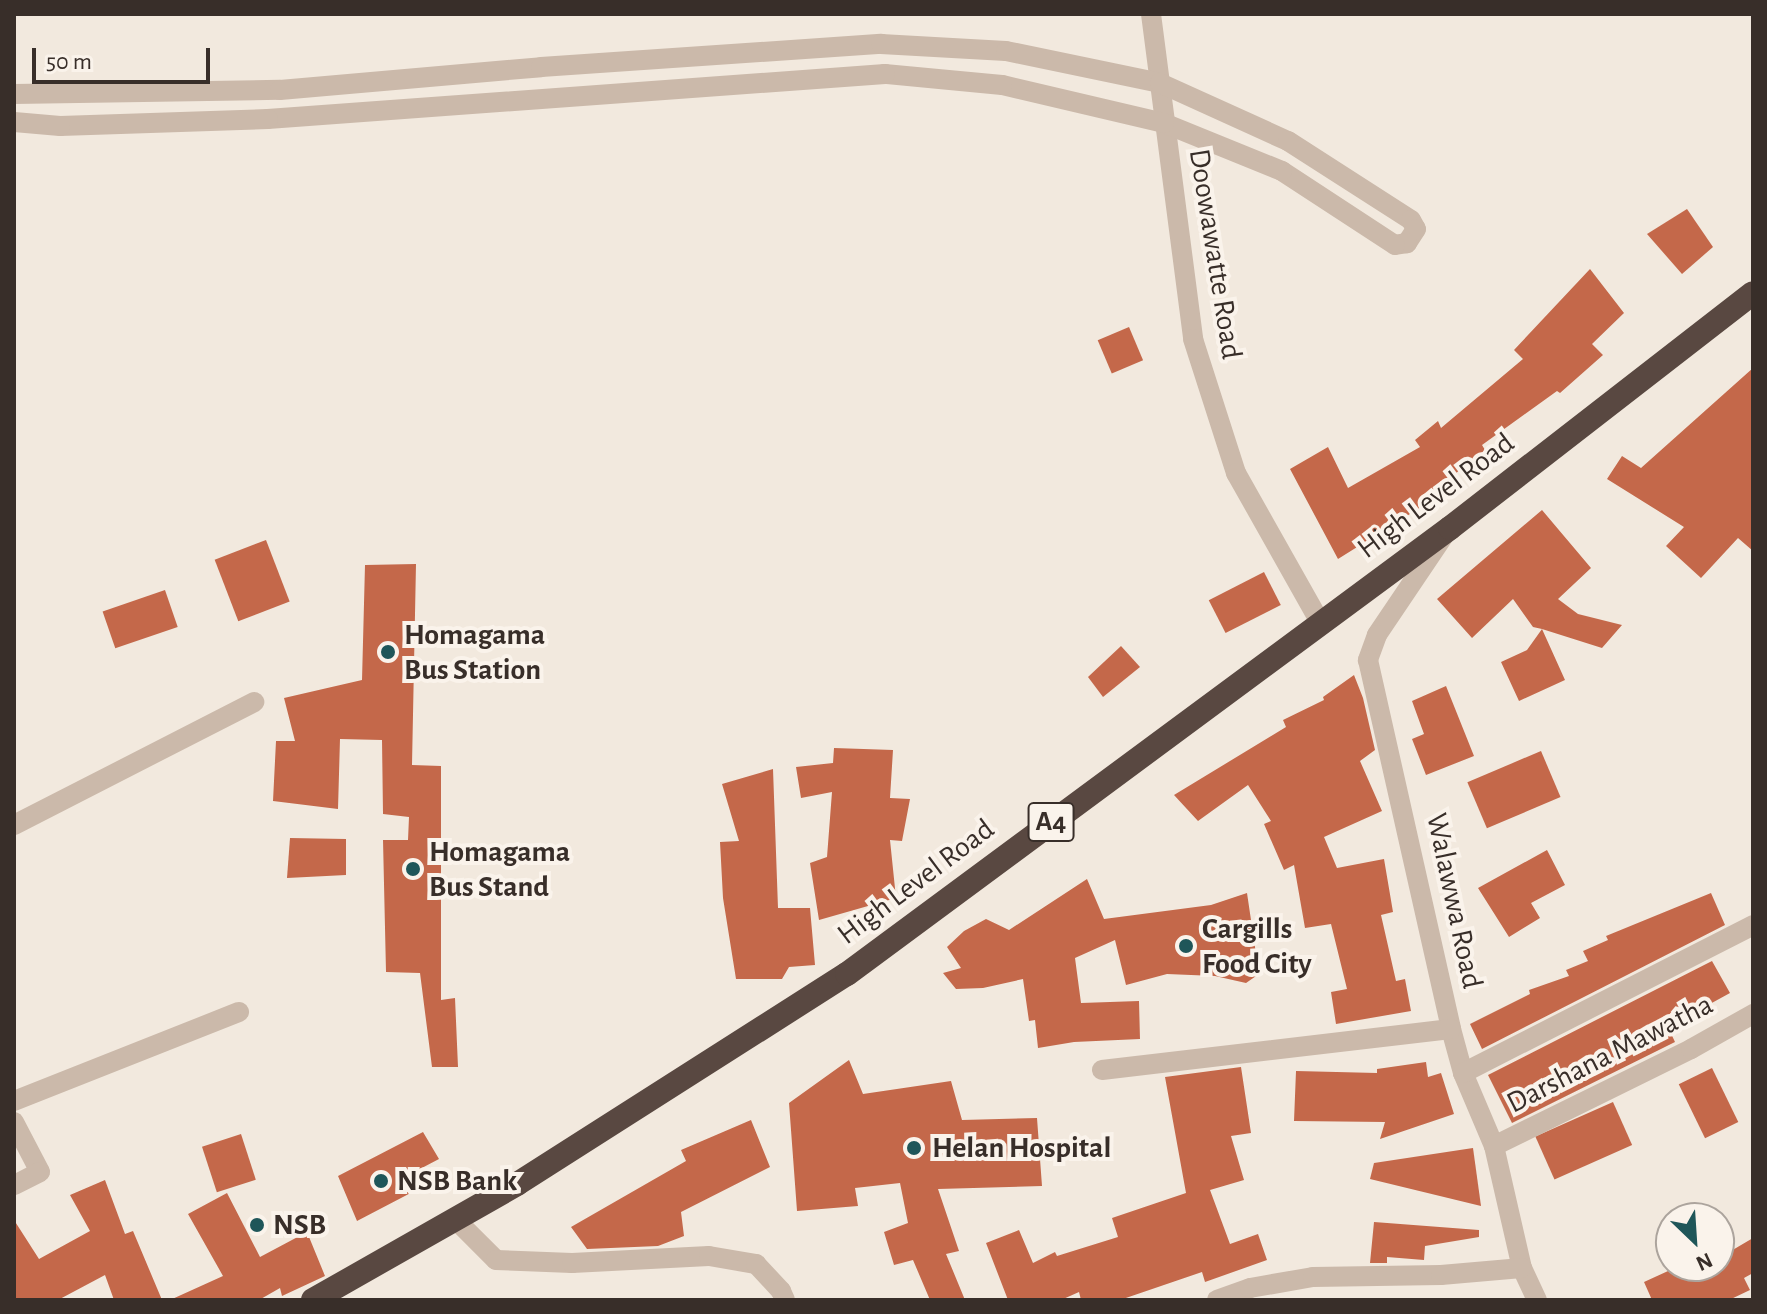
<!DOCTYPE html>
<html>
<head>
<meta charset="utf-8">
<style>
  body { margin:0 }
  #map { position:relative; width:1767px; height:1314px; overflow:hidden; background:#f2e9de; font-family:"Alegreya Sans",sans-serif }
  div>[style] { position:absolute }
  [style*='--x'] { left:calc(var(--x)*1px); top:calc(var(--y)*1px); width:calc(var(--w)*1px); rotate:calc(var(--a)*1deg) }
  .building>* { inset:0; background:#c4684a; transform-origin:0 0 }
  .minor>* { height:20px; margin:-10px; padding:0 10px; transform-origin:10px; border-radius:10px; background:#cbb9aa }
  .highway>* { height:24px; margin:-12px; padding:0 12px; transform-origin:12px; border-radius:12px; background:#594841 }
  .dots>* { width:22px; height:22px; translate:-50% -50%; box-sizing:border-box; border:4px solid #faf3eb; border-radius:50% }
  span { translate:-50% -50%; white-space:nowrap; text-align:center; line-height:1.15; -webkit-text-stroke:8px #faf3eb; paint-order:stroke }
  .shield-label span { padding:2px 6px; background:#faf3eb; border:2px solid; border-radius:6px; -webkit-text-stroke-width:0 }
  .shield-label { font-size:28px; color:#382e29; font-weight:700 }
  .street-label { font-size:30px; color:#382e29 }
  .poi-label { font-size:30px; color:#382e29; font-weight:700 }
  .left { translate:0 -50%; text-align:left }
  .frame { position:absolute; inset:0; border:16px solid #382e29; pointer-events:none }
  .north { position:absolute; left:1655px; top:1202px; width:80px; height:80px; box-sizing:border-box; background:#faf3eb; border:2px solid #aca49d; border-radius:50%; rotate:155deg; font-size:22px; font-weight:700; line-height:32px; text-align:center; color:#382e29 }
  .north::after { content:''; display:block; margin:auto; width:28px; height:36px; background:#1f5659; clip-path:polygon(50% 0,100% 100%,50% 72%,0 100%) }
  .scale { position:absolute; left:32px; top:48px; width:178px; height:36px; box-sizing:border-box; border:4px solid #382e29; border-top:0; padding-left:10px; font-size:24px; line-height:28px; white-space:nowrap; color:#382e29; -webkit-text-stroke:6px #faf3eb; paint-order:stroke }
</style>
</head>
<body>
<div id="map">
  <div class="building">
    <i style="clip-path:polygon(1687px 209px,1713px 247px,1682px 274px,1647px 234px)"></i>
    <i style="clip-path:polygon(1590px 269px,1624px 313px,1592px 344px,1603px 355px,1560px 393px,1557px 391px,1482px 445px,1485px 450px,1431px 493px,1434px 499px,1338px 559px,1290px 469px,1328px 447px,1348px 488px,1420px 447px,1415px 440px,1438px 421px,1441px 428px,1523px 359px,1514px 350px)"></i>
    <i style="left:1129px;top:327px;width:36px;height:34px;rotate:67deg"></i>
    <i style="clip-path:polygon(1753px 368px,1753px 551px,1738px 538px,1701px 578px,1666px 546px,1684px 527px,1607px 479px,1622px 456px,1641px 468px)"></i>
    <i style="clip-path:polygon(1542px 510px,1591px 568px,1558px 599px,1578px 614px,1622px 625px,1602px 648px,1542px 629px,1565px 680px,1519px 701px,1501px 662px,1527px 650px,1542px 629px,1533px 627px,1513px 599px,1472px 638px,1437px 599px)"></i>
    <i style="left:266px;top:540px;width:66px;height:55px;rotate:69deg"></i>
    <i style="clip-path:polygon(416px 564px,412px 765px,441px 766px,441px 1000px,455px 998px,458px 1067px,432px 1067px,420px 973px,386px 972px,383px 840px,408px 840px,409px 817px,383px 814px,382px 740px,340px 739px,338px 809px,273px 801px,276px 741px,295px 741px,284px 698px,362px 680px,365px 565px)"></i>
    <i style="left:1264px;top:572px;width:37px;height:62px;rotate:63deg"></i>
    <i style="left:165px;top:590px;width:39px;height:66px;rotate:71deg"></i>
    <i style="clip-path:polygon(1121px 646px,1140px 667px,1103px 697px,1088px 677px)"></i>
    <i style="clip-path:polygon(1354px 675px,1363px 698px,1375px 750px,1360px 761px,1382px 811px,1324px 837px,1337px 868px,1384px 859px,1393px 912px,1381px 915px,1396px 981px,1405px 979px,1411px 1011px,1336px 1024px,1331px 992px,1347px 989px,1331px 924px,1305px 928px,1294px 865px,1284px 870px,1264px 824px,1271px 821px,1248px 785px,1198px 821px,1174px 795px,1286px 727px,1283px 720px,1324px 700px,1323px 697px)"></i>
    <i style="clip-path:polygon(1446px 686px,1474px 756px,1426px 775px,1412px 739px,1424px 734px,1412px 701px)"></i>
    <i style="clip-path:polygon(834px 748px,893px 750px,890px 798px,910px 799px,902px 841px,890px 840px,896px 898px,819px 920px,810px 863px,827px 857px,832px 792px,801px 798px,796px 767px,833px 763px)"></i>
    <i style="left:1541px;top:751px;width:50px;height:80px;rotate:67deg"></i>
    <i style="clip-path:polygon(773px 769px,778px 908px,810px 908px,815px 965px,789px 967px,782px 979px,736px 979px,723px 898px,720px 842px,739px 841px,722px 784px)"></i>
    <i style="clip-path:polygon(290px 838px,346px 839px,346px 875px,287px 878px)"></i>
    <i style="clip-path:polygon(1547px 850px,1565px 885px,1531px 903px,1540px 918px,1509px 937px,1478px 888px)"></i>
    <i style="clip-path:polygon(1087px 879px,1104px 919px,1211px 905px,1247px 893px,1259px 974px,1246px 983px,1215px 976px,1167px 974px,1126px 985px,1115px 940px,1075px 958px,1081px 1003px,1139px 1001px,1140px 1039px,1074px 1042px,1038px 1048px,1035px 1020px,1029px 1021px,1023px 979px,983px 988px,956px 989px,943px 973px,961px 968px,947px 947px,964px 931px,986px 919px,1009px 930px)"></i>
    <i style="clip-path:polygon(1711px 893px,1725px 925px,1482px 1049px,1470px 1024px,1530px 994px,1529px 990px,1569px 976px,1566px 970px,1588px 961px,1583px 951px,1608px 940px,1606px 936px)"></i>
    <i style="clip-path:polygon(1712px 961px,1730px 993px,1668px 1027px,1675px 1042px,1512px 1123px,1488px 1075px)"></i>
    <i style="clip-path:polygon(849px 1060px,863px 1094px,951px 1081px,962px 1120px,1037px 1118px,1042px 1186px,938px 1189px,959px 1251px,946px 1254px,965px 1300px,930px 1300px,913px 1260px,894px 1265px,884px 1232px,908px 1223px,900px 1183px,855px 1188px,858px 1206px,797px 1211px,789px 1103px)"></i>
    <i style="clip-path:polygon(1426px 1062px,1428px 1077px,1441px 1073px,1454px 1114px,1380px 1139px,1385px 1122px,1294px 1121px,1296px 1071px,1377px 1073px,1377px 1069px)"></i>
    <i style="clip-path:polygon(1241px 1067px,1251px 1133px,1231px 1136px,1244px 1180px,1210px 1190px,1230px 1244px,1258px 1234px,1267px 1260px,1205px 1282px,1202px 1272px,1120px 1300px,1081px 1300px,1079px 1292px,1061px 1300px,1008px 1300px,986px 1243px,1019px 1230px,1033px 1263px,1055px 1252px,1057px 1256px,1118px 1237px,1112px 1218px,1186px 1193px,1165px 1077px)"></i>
    <i style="left:1712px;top:1068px;width:60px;height:37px;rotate:64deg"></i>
    <i style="left:1613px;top:1102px;width:47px;height:85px;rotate:66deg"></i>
    <i style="clip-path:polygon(751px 1120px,770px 1167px,681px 1212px,684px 1236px,658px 1246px,587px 1249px,571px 1227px,686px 1161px,681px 1150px)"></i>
    <i style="clip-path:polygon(423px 1132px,439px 1159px,418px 1170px,424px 1186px,357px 1221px,338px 1176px)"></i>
    <i style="left:241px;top:1134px;width:48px;height:41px;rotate:72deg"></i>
    <i style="clip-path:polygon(1473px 1148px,1481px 1206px,1370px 1179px,1374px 1163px)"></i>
    <i style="clip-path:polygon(105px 1180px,125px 1234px,133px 1231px,162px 1300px,114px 1300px,105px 1275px,58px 1300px,14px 1300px,14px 1220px,39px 1259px,90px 1231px,70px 1195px)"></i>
    <i style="clip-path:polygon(227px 1193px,260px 1257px,307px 1232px,325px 1276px,282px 1296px,280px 1288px,259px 1300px,170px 1300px,223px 1276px,188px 1214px)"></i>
    <i style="clip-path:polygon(1374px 1222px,1479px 1230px,1479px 1237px,1425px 1246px,1424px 1260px,1387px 1257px,1387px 1263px,1370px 1263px)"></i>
    <i style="clip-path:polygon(1753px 1238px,1753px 1273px,1744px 1278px,1750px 1290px,1729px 1300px,1652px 1300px,1644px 1282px,1679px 1266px,1719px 1266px,1719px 1258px)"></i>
  </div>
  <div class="minor">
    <i style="--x:1151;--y:14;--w:328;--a:82.6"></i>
    <i style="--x:1193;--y:339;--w:141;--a:72.2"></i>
    <i style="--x:1236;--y:473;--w:171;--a:60.6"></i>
    <i style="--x:14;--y:94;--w:266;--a:-0.9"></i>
    <i style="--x:280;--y:90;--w:262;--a:-5"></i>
    <i style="--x:541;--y:67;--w:341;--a:-3.9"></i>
    <i style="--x:881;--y:44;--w:125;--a:3.2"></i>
    <i style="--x:1006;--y:51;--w:157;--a:11.7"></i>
    <i style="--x:1160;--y:83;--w:141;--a:24.4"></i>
    <i style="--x:1288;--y:141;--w:146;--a:32.7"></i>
    <i style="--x:1411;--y:220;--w:10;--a:61"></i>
    <i style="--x:1416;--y:229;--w:17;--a:123"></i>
    <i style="--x:1407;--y:243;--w:12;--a:171"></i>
    <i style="--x:1395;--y:245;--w:135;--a:-146.8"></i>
    <i style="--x:1282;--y:171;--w:127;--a:-157.9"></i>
    <i style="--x:1164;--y:123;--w:166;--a:-166.8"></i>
    <i style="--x:1002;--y:85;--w:118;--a:-174.6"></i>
    <i style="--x:885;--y:74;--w:619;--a:175.83"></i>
    <i style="--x:268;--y:119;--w:208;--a:178.1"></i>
    <i style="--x:60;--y:126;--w:46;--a:-175"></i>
    <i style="--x:1445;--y:534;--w:122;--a:124"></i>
    <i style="--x:1377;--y:635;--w:27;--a:110"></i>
    <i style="--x:1368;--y:660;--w:378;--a:77.3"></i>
    <i style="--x:1451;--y:1029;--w:46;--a:74.7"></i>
    <i style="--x:1463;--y:1073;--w:79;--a:67"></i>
    <i style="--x:1494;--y:1146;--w:125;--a:77.1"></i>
    <i style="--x:1522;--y:1268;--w:35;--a:65"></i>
    <i style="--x:14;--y:825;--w:270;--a:-27.1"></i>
    <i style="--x:1102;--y:1070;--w:351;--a:-6.7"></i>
    <i style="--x:1463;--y:1073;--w:326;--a:-27"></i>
    <i style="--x:14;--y:1101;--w:242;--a:-21.6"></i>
    <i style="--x:14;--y:1122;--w:56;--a:62.5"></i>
    <i style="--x:40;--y:1172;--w:29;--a:153"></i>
    <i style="--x:1494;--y:1146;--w:220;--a:-26.2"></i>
    <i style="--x:1691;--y:1049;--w:71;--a:-29.4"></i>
    <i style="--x:457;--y:1221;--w:55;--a:45"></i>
    <i style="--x:496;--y:1260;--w:76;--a:2.3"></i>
    <i style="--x:572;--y:1263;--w:137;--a:-2.9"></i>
    <i style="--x:709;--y:1256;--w:48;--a:9.7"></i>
    <i style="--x:756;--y:1264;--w:37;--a:47"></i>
    <i style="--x:781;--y:1291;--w:10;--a:66"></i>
    <i style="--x:1217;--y:1300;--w:35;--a:-20"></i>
    <i style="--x:1250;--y:1288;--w:64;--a:-9.9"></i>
    <i style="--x:1313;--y:1277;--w:128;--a:-0.9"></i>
    <i style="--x:1441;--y:1275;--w:81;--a:-4.9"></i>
  </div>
  <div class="highway">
    <i style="--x:313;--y:1300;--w:235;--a:-29.6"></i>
    <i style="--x:517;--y:1184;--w:391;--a:-32.5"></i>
    <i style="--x:847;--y:974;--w:750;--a:-36.49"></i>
    <i style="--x:1450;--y:528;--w:383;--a:-37.8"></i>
  </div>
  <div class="dots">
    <i style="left:388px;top:652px;background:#1f5659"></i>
    <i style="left:413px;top:869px;background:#1f5659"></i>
    <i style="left:1186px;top:946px;background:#1f5659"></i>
    <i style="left:914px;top:1148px;background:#1f5659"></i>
    <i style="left:381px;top:1181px;background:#1f5659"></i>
    <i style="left:257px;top:1225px;background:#1f5659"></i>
  </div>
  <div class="shield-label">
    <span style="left:1051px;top:822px">A4</span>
  </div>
  <div class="street-label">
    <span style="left:1215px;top:254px;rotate:81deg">Doowawatte Road</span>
    <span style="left:1436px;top:496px;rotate:-37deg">High Level Road</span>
    <span style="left:916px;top:882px;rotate:-37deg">High Level Road</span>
    <span style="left:1454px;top:901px;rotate:78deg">Walawwa Road</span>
    <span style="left:1610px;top:1054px;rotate:-27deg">Darshana Mawatha</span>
  </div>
  <div class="poi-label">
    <span class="left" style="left:404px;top:652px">Homagama<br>Bus Station</span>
    <span class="left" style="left:429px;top:869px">Homagama<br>Bus Stand</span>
    <span class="left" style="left:1202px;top:946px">Cargills<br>Food City</span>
    <span class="left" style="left:932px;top:1148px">Helan Hospital</span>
    <span class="left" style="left:397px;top:1181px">NSB Bank</span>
    <span class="left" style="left:273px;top:1225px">NSB</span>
  </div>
  <div class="frame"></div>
  <div class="north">N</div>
  <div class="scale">50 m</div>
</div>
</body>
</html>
